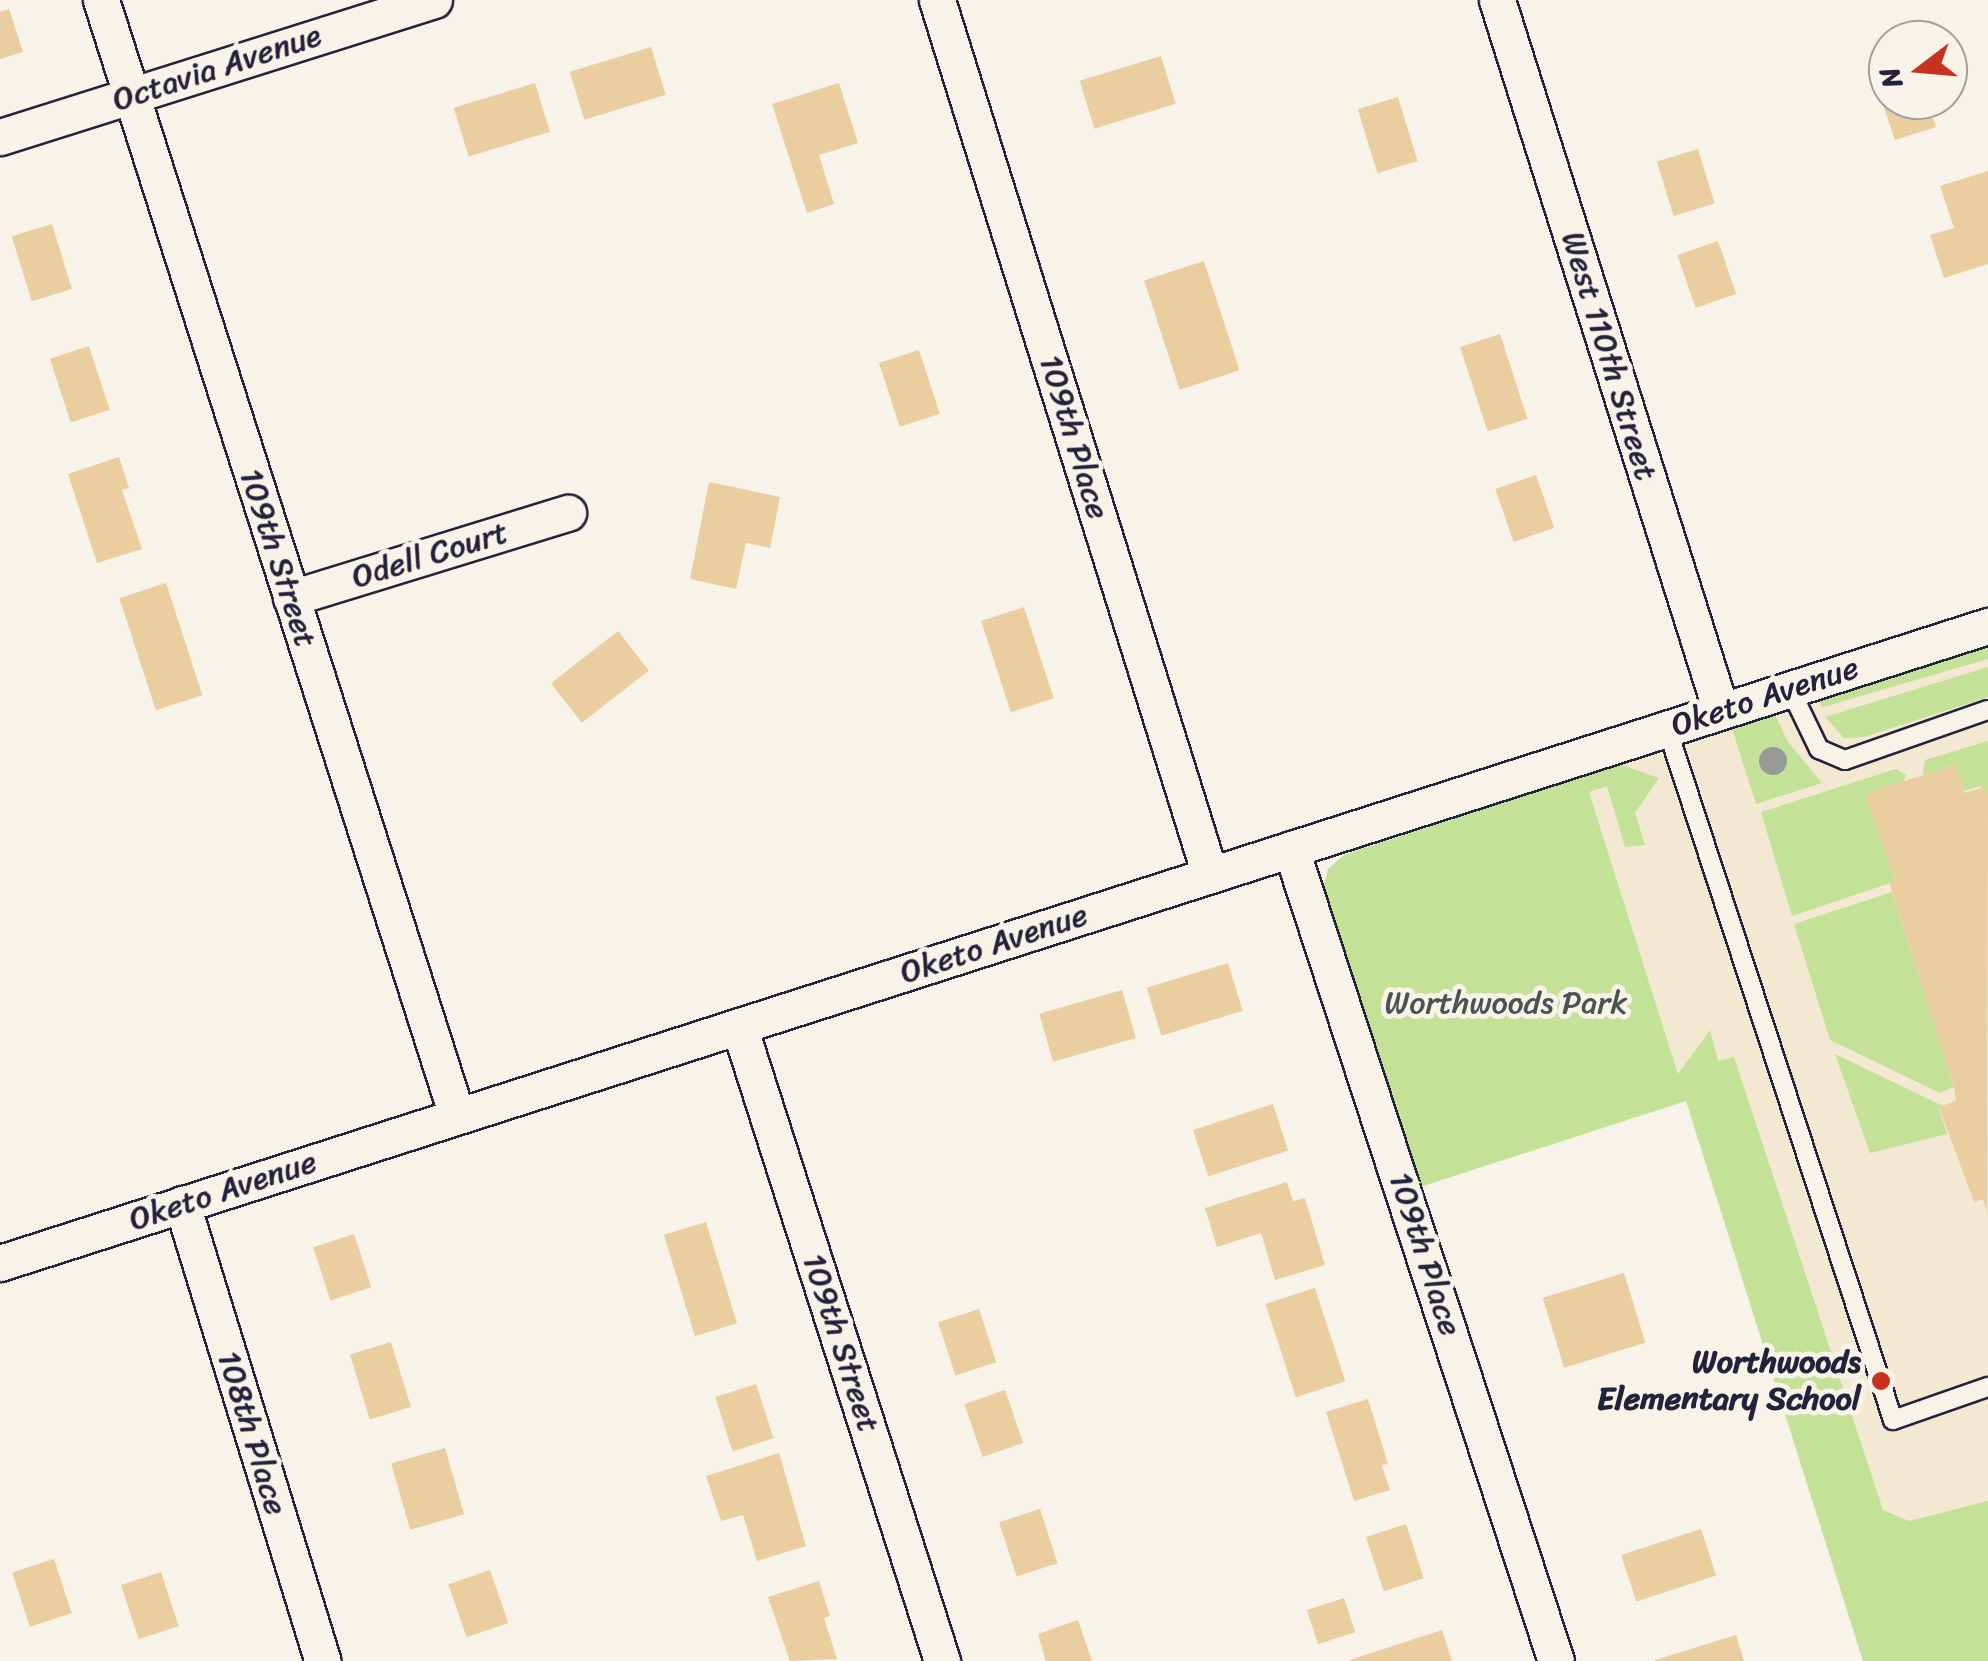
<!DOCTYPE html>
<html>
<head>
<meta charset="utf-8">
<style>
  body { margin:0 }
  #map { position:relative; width:1988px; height:1661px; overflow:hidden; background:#f7f3e8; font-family:Sriracha,sans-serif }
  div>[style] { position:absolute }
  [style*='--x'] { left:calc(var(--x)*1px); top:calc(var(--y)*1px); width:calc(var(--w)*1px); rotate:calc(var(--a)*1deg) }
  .built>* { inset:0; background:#f3e8d2 }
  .green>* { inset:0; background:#c4e198 }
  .building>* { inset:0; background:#eace9f; transform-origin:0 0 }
  .roads { filter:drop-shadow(2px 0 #22223b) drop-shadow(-2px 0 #22223b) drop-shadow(0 2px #22223b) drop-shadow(0 -2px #22223b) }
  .service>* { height:18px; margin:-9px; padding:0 9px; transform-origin:9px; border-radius:9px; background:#f7f3e8 }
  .minor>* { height:35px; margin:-17.5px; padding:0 17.5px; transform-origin:17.5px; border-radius:17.5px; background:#f7f3e8 }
  .trees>* { width:28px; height:28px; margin:-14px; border-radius:50%; background:#989a96 }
  .dots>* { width:28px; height:28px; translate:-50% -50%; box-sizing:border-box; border:5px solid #f7f3e8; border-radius:50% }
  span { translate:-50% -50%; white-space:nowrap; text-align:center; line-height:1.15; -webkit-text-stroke:10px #f7f3e8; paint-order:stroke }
  .street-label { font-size:32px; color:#22223b }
  .park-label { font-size:32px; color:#4a5252 }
  .poi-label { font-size:32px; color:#22223b; font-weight:700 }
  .right { translate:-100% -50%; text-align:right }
  .north { position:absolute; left:1868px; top:20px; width:100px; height:100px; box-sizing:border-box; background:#f7f3e8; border:2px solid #a29fa3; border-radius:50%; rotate:254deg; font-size:28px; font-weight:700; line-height:40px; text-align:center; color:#22223b }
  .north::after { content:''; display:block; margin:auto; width:35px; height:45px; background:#c8321e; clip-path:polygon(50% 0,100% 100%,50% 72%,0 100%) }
</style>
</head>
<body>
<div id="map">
  <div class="built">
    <i style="clip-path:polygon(1988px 636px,1988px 1661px,1863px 1661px,1581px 767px)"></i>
  </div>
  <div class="green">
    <i style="clip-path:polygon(1988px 634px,1988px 659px,1823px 707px,1818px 699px,1818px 694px)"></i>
    <i style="clip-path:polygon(1988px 667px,1988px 697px,1864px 737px,1844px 738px,1825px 717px)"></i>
    <i style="clip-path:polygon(1773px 710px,1788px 742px,1822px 783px,1756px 804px,1729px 719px)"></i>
    <i style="clip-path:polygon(1988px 741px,1988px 796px,1980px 786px,1964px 791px,1955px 765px,1923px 775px,1925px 760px)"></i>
    <i style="clip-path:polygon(1619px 764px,1659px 778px,1635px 813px,1645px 845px,1625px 847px,1607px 786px,1589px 792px,1678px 1074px,1710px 1030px,1718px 1061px,1734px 1057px,1883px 1510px,1909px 1521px,1988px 1501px,1988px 1661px,1863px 1661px,1686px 1101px,1417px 1188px,1328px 911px,1323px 887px,1328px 869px,1344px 855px)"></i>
    <i style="clip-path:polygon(1896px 769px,1906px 775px,1904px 781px,1865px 793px,1896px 881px,1792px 916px,1761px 812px)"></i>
    <i style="clip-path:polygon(1892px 892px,1954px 1087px,1940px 1093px,1830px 1040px,1794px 924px)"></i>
    <i style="clip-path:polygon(1835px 1054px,1943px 1106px,1939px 1108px,1947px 1134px,1870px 1153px)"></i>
  </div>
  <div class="building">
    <i style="clip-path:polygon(9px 9px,23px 52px,0 59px,0 12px)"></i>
    <i style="left:651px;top:47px;width:50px;height:85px;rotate:73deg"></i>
    <i style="left:1161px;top:56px;width:50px;height:85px;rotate:73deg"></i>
    <i style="left:535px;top:83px;width:51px;height:85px;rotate:73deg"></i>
    <i style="clip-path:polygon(839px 83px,858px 143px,819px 155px,834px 204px,807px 213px,772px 104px)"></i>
    <i style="clip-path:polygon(1888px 83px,1888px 100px,1927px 100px,1936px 127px,1895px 140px,1877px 87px)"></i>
    <i style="left:1398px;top:97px;width:67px;height:42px;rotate:73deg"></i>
    <i style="left:1698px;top:149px;width:57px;height:43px;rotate:73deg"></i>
    <i style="clip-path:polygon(1988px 171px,1988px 264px,1944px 278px,1930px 235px,1954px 228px,1940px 186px)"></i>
    <i style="left:52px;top:224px;width:68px;height:42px;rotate:73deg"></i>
    <i style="left:1718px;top:241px;width:56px;height:43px;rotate:71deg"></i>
    <i style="left:1204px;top:261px;width:115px;height:63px;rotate:72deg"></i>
    <i style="left:1500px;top:334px;width:89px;height:42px;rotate:72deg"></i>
    <i style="left:89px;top:346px;width:67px;height:41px;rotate:72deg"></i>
    <i style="left:919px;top:350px;width:67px;height:42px;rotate:72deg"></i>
    <i style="clip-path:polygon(119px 457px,129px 488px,122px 490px,142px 549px,97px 563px,68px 474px)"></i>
    <i style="left:1536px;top:475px;width:56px;height:43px;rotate:71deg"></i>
    <i style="clip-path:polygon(709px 482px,780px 497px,770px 548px,746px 543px,736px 589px,690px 579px)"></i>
    <i style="left:166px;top:583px;width:118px;height:49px;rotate:72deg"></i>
    <i style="left:1024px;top:607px;width:96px;height:45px;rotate:72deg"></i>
    <i style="left:618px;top:631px;width:50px;height:85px;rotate:52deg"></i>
    <i style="clip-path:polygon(1956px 765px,1964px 793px,1985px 787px,1988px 796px,1987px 1212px,1983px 1199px,1974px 1202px,1939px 1107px,1956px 1101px,1954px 1087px,1889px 882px,1896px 881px,1865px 793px)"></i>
    <i style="left:1228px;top:963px;width:50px;height:85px;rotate:73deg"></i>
    <i style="left:1122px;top:990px;width:50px;height:86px;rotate:74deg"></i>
    <i style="left:1273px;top:1104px;width:49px;height:84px;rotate:72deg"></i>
    <i style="clip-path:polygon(1287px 1182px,1293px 1201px,1305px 1198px,1325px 1265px,1275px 1280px,1261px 1233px,1217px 1247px,1205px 1208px)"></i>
    <i style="left:706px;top:1222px;width:106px;height:44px;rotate:73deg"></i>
    <i style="left:354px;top:1234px;width:56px;height:43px;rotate:72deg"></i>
    <i style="left:1624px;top:1273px;width:73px;height:85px;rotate:73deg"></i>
    <i style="left:1315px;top:1288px;width:98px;height:52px;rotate:72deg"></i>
    <i style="left:979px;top:1309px;width:56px;height:43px;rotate:72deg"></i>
    <i style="left:391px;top:1342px;width:68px;height:43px;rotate:73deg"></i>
    <i style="left:756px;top:1384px;width:57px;height:43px;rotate:72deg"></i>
    <i style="left:1005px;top:1390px;width:56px;height:43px;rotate:71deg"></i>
    <i style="clip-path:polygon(1368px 1399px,1388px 1464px,1382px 1465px,1390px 1490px,1354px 1501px,1326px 1412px)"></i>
    <i style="left:445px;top:1448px;width:69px;height:56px;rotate:74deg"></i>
    <i style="clip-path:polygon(779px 1453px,806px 1546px,757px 1561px,743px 1515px,721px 1521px,706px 1476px)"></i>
    <i style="left:1040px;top:1509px;width:57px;height:43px;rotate:72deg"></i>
    <i style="left:1406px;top:1524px;width:57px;height:42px;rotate:72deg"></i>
    <i style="left:1701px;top:1529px;width:49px;height:84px;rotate:72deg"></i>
    <i style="left:54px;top:1559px;width:57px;height:44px;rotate:72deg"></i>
    <i style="left:490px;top:1570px;width:56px;height:44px;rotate:71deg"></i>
    <i style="left:161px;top:1572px;width:57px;height:42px;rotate:72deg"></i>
    <i style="clip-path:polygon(819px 1581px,830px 1616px,824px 1618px,837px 1659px,790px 1661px,768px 1597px)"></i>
    <i style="left:1344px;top:1598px;width:36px;height:39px;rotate:72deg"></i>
    <i style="clip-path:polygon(1078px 1620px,1092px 1661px,1046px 1661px,1038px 1634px)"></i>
    <i style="clip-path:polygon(1442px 1630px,1452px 1661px,1350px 1661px,1350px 1660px)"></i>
    <i style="clip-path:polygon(1736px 1635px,1744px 1661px,1655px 1661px,1655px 1660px)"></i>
  </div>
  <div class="roads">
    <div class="service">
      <i style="--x:1790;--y:689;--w:67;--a:64.2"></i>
      <i style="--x:1819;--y:749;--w:28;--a:23"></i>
      <i style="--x:1845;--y:760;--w:151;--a:-19.3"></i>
      <i style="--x:1667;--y:728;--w:728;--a:71.91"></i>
      <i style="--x:1893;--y:1420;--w:101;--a:-19.2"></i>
    </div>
    <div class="minor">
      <i style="--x:101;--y:0;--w:1171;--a:72.31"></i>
      <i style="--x:937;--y:0;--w:917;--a:72.67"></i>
      <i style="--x:1497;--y:0;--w:745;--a:72.51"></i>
      <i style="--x:0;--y:137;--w:455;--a:-17.5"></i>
      <i style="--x:291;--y:598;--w:290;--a:-17.1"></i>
      <i style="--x:1291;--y:849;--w:854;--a:71.93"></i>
      <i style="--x:739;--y:1026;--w:667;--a:72.27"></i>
      <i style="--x:182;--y:1204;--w:478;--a:72.9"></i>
      <i style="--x:0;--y:1263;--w:2088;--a:-17.77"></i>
    </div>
  </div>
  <div class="trees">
    <i style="left:1773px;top:761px"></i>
  </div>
  <div class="dots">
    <i style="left:1881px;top:1381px;background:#c8321e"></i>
  </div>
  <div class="street-label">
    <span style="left:217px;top:68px;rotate:-18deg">Octavia Avenue</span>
    <span style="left:1609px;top:356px;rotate:73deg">West 110th Street</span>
    <span style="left:1074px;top:437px;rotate:73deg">109th Place</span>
    <span style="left:430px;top:555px;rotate:-17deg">Odell Court</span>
    <span style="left:278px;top:558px;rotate:72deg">109th Street</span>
    <span style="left:1765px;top:697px;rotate:-18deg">Oketo Avenue</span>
    <span style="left:994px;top:944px;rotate:-18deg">Oketo Avenue</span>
    <span style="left:223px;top:1191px;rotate:-18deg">Oketo Avenue</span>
    <span style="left:1425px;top:1254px;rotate:72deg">109th Place</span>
    <span style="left:841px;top:1343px;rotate:72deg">109th Street</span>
    <span style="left:252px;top:1433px;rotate:73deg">108th Place</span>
  </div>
  <div class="park-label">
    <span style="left:1506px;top:1003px">Worthwoods Park</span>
  </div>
  <div class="poi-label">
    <span class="right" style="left:1861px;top:1381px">Worthwoods<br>Elementary School</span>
  </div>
  <div class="north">N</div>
</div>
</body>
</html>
